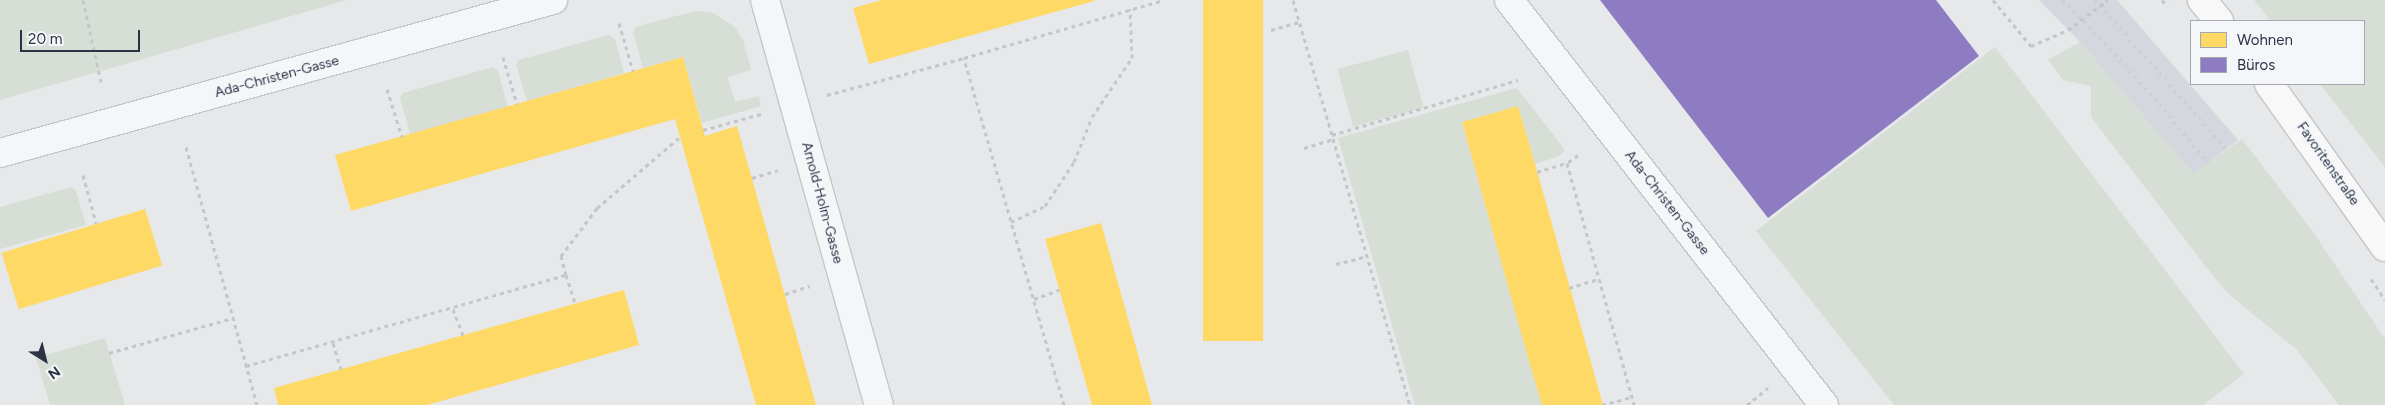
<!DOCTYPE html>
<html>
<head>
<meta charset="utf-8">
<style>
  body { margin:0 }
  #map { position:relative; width:2385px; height:405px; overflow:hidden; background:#e6e8ea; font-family:Figtree,sans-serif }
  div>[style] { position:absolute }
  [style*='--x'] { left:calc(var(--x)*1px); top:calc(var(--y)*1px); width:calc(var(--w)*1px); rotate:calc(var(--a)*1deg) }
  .built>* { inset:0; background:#d4d7dd }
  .green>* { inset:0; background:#d6ded6; transform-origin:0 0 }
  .homes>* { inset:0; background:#ffd966; transform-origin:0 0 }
  .offices>* { inset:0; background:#8e7cc3 }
  .path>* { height:3px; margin-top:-1.5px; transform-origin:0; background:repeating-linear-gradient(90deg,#c5c6ca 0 4px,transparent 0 8px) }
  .roads { filter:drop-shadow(1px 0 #c4c6c8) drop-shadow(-1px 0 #c4c6c8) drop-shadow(0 1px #c4c6c8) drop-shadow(0 -1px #c4c6c8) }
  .street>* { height:28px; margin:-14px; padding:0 14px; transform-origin:14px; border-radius:14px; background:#f5f6f7 }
  .primary>* { height:28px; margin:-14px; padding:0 14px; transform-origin:14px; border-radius:14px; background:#f8f8f8 }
  .rail>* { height:4px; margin-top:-2px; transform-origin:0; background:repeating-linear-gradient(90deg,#cecfd2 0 2.5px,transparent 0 7.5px) }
  .path-bridge>* { height:3px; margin-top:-1.5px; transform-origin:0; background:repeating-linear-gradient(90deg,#c5c6ca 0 4px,transparent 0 8px) }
  span { translate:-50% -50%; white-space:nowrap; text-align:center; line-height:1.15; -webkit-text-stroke:5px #f4f6f9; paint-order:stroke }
  .street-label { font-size:14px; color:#2b3445 }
  .legend { position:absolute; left:2190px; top:20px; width:175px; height:65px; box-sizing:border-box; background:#f4f6f9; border:1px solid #a4a8b1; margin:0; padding:6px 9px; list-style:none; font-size:15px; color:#2b3445 }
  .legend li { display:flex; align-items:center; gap:10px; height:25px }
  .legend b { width:25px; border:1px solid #a4a8b1 }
  .north { position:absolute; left:20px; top:335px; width:50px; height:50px; -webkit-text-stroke:4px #f4f6f9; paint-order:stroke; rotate:144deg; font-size:14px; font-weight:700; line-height:20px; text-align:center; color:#2b3445 }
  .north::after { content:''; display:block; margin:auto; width:18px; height:22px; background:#2b3445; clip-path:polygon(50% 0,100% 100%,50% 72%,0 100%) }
  .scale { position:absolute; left:20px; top:30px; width:120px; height:22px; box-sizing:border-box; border:2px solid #2b3445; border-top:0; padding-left:6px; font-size:15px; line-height:18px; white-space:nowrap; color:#2b3445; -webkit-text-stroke:4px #f4f6f9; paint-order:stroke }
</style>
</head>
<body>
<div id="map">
  <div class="built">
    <i style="clip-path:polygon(2039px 0,2117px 0,2238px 140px,2193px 174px,2080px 42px)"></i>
  </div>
  <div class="green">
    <i style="clip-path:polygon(0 0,347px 0,0 100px)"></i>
    <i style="clip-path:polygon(2254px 0,2385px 0,2385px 167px,2320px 84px,2364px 84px,2364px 21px,2271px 21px)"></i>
    <i style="clip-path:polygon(695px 11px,711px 12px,734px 26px,743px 40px,751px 70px,728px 77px,735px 102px,759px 96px,761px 106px,702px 123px,683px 57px,643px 68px,633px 32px,635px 27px)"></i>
    <i style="clip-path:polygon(609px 35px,615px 39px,624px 73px,527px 101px,516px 65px,519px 60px)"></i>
    <i style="clip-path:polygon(2080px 42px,2193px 173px,2242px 139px,2313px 232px,2385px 339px,2385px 405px,2339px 405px,2297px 350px,2231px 296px,2217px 281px,2091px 117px,2091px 86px,2063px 80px,2048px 60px)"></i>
    <i style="clip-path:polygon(1995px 47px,2244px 374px,2203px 405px,1894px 405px,1756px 231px)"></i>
    <i style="left:1408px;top:50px;width:60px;height:73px;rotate:75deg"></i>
    <i style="clip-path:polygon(493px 67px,498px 71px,508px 107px,410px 134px,400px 98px,403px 93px)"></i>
    <i style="clip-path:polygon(1517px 88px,1565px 150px,1560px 156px,1535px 164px,1518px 106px,1462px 122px,1542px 405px,1415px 405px,1338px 138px)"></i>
    <i style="clip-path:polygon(71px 187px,76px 191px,86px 225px,0 249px,0 207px)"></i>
    <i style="clip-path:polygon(105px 338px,125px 405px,50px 405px,36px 358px)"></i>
  </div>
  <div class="homes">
    <i style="clip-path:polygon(882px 0,1094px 0,1094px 1px,869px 64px,853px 8px)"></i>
    <i style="left:1203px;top:0;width:60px;height:341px"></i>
    <i style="clip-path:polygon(683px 57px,705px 136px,737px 126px,816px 405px,756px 405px,675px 119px,351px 211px,335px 155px)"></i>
    <i style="clip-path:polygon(1518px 106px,1535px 164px,1603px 405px,1542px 405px,1527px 354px,1462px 122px)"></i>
    <i style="left:145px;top:209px;width:59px;height:150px;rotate:73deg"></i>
    <i style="clip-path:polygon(1101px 223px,1134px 340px,1152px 405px,1092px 405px,1045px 239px)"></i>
    <i style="clip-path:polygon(624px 290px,639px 345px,427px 405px,278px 405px,274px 388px)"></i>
  </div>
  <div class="offices">
    <i style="clip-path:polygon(1600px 0,1936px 0,1979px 56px,1768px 218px)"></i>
  </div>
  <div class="path">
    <i style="--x:83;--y:0;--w:84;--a:77.6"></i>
    <i style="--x:1293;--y:0;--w:422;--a:73.9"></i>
    <i style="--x:1993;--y:0;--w:60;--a:50.4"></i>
    <i style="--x:2031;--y:46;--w:40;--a:-23.4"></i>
    <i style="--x:2162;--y:0;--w:8;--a:50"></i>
    <i style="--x:619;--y:23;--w:50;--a:73.7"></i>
    <i style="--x:1271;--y:30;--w:29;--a:-16"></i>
    <i style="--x:503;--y:57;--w:49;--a:73.4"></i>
    <i style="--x:387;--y:89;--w:50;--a:72.6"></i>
    <i style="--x:827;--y:95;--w:142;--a:-15.1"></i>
    <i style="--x:703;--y:130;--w:60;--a:-15.4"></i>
    <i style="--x:1332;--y:135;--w:194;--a:-16.5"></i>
    <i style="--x:186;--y:147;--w:268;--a:74.6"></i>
    <i style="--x:1304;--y:148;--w:30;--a:-17"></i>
    <i style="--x:1578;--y:155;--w:14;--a:144"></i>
    <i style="--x:1567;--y:163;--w:251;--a:74.5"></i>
    <i style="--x:1537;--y:172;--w:31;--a:-17"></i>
    <i style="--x:83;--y:175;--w:50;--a:74.8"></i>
    <i style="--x:752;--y:178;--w:27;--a:-17"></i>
    <i style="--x:1011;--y:222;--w:38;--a:-25"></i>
    <i style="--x:1045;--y:206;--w:53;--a:-56.6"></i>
    <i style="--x:1074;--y:162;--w:48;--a:-68.2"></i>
    <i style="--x:1092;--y:117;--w:71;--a:-55.9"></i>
    <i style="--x:1132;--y:58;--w:49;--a:-92.3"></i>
    <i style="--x:1336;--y:264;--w:32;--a:-14"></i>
    <i style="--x:566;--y:275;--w:29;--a:72"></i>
    <i style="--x:2371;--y:279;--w:25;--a:56"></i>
    <i style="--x:1569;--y:288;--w:31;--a:-17"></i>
    <i style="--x:785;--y:294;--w:26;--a:-18"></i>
    <i style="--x:1034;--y:299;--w:27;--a:-20"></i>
    <i style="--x:453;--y:309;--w:28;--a:69"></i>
    <i style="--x:333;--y:343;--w:27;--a:73"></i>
    <i style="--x:109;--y:353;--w:129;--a:-15.8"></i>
    <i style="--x:246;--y:366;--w:333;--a:-15.9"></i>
    <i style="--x:566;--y:275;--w:20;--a:-105"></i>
    <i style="--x:561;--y:256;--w:60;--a:-53.1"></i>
    <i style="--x:597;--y:208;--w:109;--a:-40.5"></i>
    <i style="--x:1064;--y:405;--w:361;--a:-106.1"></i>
    <i style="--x:964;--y:58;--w:207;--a:-16.2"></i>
    <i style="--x:1602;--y:405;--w:31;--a:-15"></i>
    <i style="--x:1747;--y:405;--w:27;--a:-39"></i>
  </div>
  <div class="roads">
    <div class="street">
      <i style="--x:765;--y:0;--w:421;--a:74.3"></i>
      <i style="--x:1509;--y:0;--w:513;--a:52.13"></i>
      <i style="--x:0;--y:153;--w:574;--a:-15.47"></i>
    </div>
    <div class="primary">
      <i style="--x:2202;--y:0;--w:27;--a:51"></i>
      <i style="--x:2269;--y:84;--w:200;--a:54.6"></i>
    </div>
  </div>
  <div class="rail">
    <i style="--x:2063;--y:0;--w:127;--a:46.9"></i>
    <i style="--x:2150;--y:93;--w:91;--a:50.4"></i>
    <i style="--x:2095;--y:0;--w:198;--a:48.7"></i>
  </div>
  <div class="path-bridge">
    <i style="--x:2068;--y:30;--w:50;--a:-36.9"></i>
  </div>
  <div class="street-label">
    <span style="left:277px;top:77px;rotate:-15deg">Ada-Christen-Gasse</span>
    <span style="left:2328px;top:164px;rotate:55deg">Favoritenstraße</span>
    <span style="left:822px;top:203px;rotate:75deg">Arnold-Holm-Gasse</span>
    <span style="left:1667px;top:203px;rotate:52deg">Ada-Christen-Gasse</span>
  </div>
  <ul class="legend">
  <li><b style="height:14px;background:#ffd966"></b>Wohnen</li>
  <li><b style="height:14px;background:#8e7cc3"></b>Büros</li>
  </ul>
  <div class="north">N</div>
  <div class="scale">20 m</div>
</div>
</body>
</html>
